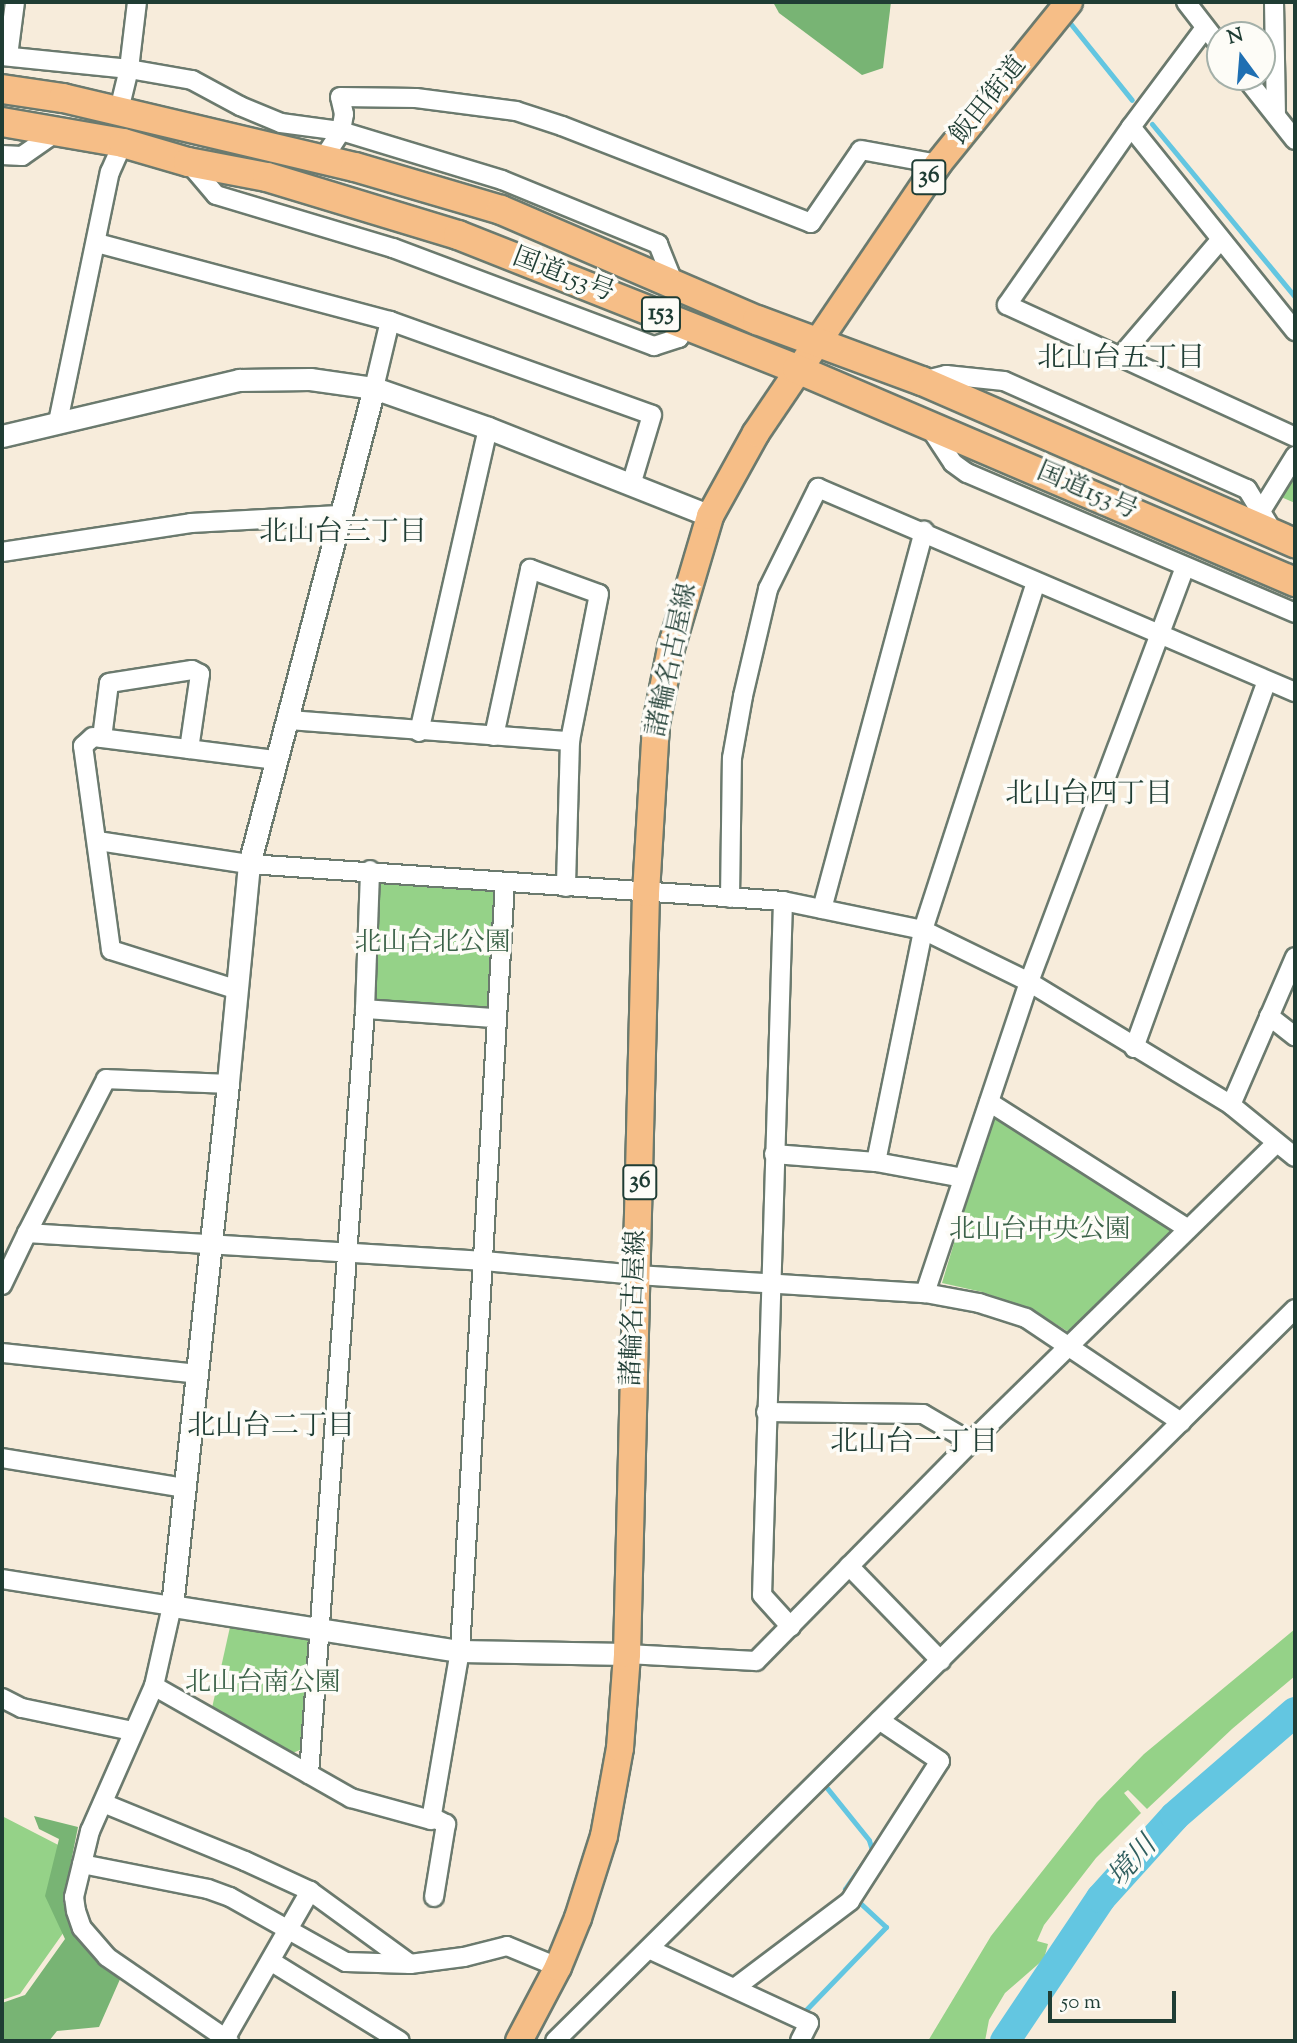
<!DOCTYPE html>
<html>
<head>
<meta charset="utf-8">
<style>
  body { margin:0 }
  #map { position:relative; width:1297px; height:2043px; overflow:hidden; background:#f7ecdb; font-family:"Sorts Mill Goudy","Noto Serif JP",serif }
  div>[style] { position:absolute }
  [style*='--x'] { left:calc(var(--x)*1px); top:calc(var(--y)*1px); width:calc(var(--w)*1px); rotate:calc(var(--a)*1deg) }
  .green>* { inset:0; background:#95d288; transform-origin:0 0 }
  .forest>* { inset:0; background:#78b474 }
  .stream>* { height:5px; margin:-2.5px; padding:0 2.5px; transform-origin:2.5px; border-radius:2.5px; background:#63c6e1 }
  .river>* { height:30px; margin:-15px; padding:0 15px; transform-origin:15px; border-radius:15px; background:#63c6e1 }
  .roads { filter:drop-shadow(2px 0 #6b7a6e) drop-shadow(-2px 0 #6b7a6e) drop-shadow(0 2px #6b7a6e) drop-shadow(0 -2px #6b7a6e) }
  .minor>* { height:18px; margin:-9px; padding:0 9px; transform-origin:9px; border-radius:9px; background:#fff }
  .tertiary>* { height:21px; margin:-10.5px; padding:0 10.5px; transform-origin:10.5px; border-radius:10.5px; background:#fff }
  .primary>* { height:26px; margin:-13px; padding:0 13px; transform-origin:13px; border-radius:13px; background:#f6be87 }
  .trunk>* { height:28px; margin:-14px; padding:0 14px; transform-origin:14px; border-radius:14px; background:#f6be87 }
  span { translate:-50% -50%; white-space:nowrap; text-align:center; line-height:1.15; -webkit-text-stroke:7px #fdfcf7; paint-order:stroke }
  .shield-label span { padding:2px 5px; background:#fdfcf7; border:2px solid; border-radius:5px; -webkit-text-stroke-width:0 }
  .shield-label { font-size:24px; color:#1f3d34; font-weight:700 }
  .street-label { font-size:26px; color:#1f3d34 }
  .park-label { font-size:26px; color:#3c6249 }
  .neighbourhood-label { font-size:28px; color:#1f3d34 }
  .water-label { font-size:28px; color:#305f5f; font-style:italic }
  .frame { position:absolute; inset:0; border:4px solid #1f3d34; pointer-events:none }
  .north { position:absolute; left:1206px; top:21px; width:70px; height:70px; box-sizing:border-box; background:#fdfcf7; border:2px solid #a4b0a9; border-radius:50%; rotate:344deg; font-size:19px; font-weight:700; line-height:28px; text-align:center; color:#1f3d34 }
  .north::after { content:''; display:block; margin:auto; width:24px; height:32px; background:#1f6fb2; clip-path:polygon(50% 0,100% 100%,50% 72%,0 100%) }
  .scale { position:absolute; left:1048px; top:1991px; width:128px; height:32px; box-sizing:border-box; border:4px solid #1f3d34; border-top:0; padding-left:9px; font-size:21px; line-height:24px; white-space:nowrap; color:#1f3d34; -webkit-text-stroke:5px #fdfcf7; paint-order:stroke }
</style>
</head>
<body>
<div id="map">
  <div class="green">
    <i style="clip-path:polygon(1295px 474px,1295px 503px,1281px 497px)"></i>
    <i style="left:375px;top:879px;width:122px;height:121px;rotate:4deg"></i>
    <i style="clip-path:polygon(993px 1113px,1178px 1228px,1077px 1328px,1067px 1331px,1033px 1310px,982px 1292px,942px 1283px)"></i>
    <i style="clip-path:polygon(230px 1627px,307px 1637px,311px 1644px,305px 1748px,290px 1754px,212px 1708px)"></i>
    <i style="clip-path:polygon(1295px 1629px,1295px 1676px,1232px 1729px,1147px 1809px,1128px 1790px,1124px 1793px,1141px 1813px,1096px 1858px,1044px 1925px,1037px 1941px,1048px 1944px,1044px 1959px,1005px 1993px,989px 2020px,985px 2041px,928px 2041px,991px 1936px,1097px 1802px,1144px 1754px)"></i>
    <i style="clip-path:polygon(2px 1816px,68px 1850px,52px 1899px,66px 1929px,20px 1994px,2px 2000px)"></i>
  </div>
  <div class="forest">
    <i style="clip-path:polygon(773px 2px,891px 2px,883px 68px,862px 75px,779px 13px)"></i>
    <i style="clip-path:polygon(34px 1816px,78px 1827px,63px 1902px,77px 1931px,121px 1977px,99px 2027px,57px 2031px,49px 2041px,2px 2041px,2px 2003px,25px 1995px,65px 1939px,45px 1896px,59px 1839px,39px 1829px)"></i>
  </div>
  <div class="stream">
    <i style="--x:1066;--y:18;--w:105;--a:51.2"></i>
    <i style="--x:1152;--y:124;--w:224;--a:50.4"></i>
    <i style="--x:800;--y:2016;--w:124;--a:-46"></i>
    <i style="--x:886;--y:1927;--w:56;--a:-137.2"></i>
    <i style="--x:845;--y:1889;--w:47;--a:-55.3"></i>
    <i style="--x:872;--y:1850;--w:10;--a:-107"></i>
    <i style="--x:869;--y:1840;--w:67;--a:-128.9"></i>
  </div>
  <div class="river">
    <i style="--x:1005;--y:2041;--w:172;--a:-56.1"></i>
    <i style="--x:1101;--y:1898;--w:110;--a:-47.9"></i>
    <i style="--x:1175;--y:1816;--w:159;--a:-40.9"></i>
  </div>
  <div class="roads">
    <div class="minor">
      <i style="--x:1186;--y:2;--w:56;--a:52.3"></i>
      <i style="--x:1274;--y:2;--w:113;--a:89"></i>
      <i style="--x:1205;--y:28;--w:124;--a:126.8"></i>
      <i style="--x:1131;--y:127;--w:217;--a:124.9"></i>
      <i style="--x:1007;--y:305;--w:317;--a:24.6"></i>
      <i style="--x:2;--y:56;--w:128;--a:5.8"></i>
      <i style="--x:129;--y:69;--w:64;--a:9.9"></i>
      <i style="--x:192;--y:80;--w:55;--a:28.4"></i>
      <i style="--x:240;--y:106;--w:44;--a:22.5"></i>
      <i style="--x:281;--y:123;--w:61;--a:7.6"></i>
      <i style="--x:341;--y:131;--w:168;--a:16.9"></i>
      <i style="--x:502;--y:180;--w:169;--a:22.3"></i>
      <i style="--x:658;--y:244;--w:43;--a:68.2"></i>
      <i style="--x:8;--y:56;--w:54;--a:-82.6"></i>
      <i style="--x:1245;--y:77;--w:80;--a:51.6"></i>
      <i style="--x:119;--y:110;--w:42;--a:-76.3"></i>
      <i style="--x:129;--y:69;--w:67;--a:-83.2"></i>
      <i style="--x:1131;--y:127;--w:262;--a:51.2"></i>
      <i style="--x:2;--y:155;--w:20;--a:3"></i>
      <i style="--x:22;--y:156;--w:44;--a:-34.8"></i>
      <i style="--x:323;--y:159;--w:33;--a:-57"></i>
      <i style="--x:341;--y:131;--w:17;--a:-80"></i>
      <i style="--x:344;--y:114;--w:17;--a:-103"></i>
      <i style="--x:340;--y:97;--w:76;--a:0.8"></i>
      <i style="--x:416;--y:98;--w:101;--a:7.4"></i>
      <i style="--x:516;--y:111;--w:48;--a:18.1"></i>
      <i style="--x:562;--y:126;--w:267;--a:21.3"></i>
      <i style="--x:811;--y:223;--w:88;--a:-55.6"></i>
      <i style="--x:861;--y:150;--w:78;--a:10.3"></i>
      <i style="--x:188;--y:162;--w:43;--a:49.7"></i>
      <i style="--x:216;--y:195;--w:185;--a:16.7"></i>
      <i style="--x:393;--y:248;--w:279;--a:20.6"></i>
      <i style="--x:654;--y:346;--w:26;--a:-18"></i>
      <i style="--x:679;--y:338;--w:16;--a:-63"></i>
      <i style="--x:97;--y:243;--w:303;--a:14.9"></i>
      <i style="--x:390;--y:321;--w:278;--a:19.7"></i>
      <i style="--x:652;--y:415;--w:73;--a:106.7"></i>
      <i style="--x:1120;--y:357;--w:155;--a:-49.4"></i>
      <i style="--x:922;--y:381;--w:25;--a:-14"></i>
      <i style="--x:946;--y:375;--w:58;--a:5.9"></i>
      <i style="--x:1004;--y:381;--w:266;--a:24"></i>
      <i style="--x:1247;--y:489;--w:52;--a:58.5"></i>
      <i style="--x:374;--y:388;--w:69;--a:-76.6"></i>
      <i style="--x:58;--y:422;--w:255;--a:-78.3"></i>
      <i style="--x:110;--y:172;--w:32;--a:-66"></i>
      <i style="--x:928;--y:425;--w:45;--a:56.7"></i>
      <i style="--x:953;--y:463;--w:17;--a:36"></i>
      <i style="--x:967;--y:473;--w:357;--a:23.1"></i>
      <i style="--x:1261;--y:511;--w:65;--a:-58.3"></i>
      <i style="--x:2;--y:552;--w:191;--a:-8.7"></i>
      <i style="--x:191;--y:523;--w:148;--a:-3.1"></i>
      <i style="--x:288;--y:720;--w:283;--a:4.3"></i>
      <i style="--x:570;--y:741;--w:146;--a:91.6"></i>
      <i style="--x:419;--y:732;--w:312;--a:-77.2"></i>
      <i style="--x:494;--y:736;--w:171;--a:-77.8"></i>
      <i style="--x:530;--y:569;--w:73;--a:19.9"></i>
      <i style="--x:599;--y:594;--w:150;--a:101.2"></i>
      <i style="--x:102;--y:738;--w:55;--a:-82.7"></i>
      <i style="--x:109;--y:683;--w:84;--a:-8.9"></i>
      <i style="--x:192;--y:670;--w:9;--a:27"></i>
      <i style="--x:200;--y:674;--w:76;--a:98.3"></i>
      <i style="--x:98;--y:841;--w:153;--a:8.7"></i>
      <i style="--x:249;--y:864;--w:535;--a:3.96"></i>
      <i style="--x:783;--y:901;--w:143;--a:11.7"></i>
      <i style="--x:923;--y:930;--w:118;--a:26.1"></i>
      <i style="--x:1029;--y:982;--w:237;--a:31.3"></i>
      <i style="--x:1231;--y:1105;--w:82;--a:39.1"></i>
      <i style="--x:730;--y:898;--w:140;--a:-89.2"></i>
      <i style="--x:732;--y:758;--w:63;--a:-79.9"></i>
      <i style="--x:743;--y:696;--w:110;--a:-76.8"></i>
      <i style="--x:768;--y:589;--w:113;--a:-63.7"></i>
      <i style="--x:818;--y:488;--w:519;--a:23.16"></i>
      <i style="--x:783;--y:901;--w:694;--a:91.73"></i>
      <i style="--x:762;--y:1595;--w:43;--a:47.8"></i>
      <i style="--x:822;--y:909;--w:392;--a:-74.9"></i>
      <i style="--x:238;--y:990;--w:133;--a:-162.5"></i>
      <i style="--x:111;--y:950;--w:206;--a:-97.8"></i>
      <i style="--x:83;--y:746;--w:13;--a:-42"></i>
      <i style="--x:93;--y:737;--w:184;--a:7.2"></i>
      <i style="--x:365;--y:1009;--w:130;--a:4"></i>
      <i style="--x:1269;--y:1016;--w:33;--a:38"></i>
      <i style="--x:1134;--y:1048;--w:390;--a:-70.1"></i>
      <i style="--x:989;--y:1102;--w:236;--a:32.5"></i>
      <i style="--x:1231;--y:1105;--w:161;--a:-66.6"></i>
      <i style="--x:774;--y:1154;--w:102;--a:4.5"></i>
      <i style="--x:876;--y:1162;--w:88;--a:10.4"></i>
      <i style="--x:876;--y:1162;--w:237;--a:-78.5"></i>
      <i style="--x:923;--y:930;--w:365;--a:-72"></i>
      <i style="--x:27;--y:1233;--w:173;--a:-62.8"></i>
      <i style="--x:106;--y:1079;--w:122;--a:2.3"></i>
      <i style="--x:2;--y:1285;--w:58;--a:-64.3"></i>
      <i style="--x:27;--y:1233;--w:458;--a:3.5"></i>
      <i style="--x:484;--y:1261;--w:154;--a:5.2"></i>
      <i style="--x:637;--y:1275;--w:289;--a:3.6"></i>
      <i style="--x:925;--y:1293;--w:55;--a:10.5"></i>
      <i style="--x:979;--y:1303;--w:49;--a:17.7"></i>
      <i style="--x:1026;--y:1318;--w:187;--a:33.9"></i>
      <i style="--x:925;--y:1293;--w:328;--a:-71.5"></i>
      <i style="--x:1029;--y:982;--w:443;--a:-69.4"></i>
      <i style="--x:2;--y:1353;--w:197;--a:6.1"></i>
      <i style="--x:766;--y:1412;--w:157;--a:0.7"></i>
      <i style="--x:923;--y:1414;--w:56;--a:30.3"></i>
      <i style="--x:2;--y:1458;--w:186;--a:9.3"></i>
      <i style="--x:849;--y:1566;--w:132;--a:45.9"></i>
      <i style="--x:2;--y:1579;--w:172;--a:9"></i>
      <i style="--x:172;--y:1606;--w:82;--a:102.7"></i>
      <i style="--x:154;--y:1686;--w:158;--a:113.8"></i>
      <i style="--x:90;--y:1831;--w:68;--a:103.6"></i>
      <i style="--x:74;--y:1897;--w:14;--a:82"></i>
      <i style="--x:76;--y:1911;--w:18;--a:71"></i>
      <i style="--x:82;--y:1928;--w:38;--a:49"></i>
      <i style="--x:107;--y:1957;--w:148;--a:34.5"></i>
      <i style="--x:627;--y:1654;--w:129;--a:3.1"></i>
      <i style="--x:756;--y:1661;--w:307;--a:-45.5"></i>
      <i style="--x:971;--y:1442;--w:427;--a:-44.4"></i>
      <i style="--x:154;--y:1686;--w:227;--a:29.6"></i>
      <i style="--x:351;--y:1798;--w:83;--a:15.4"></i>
      <i style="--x:431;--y:1820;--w:171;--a:-80.3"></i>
      <i style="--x:460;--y:1651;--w:770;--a:-86.65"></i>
      <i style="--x:2;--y:1698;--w:22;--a:27"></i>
      <i style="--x:22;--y:1708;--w:112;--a:11.8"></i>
      <i style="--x:309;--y:1774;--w:767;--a:-85.81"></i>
      <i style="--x:365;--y:1009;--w:139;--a:-87.9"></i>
      <i style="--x:103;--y:1803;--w:153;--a:22.2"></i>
      <i style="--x:245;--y:1861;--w:72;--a:24.8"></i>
      <i style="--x:310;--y:1891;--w:124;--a:36.1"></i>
      <i style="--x:410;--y:1964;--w:54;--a:-7.4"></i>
      <i style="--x:464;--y:1957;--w:44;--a:-14.3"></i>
      <i style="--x:507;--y:1946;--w:55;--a:22.4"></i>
      <i style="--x:432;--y:1817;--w:16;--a:27"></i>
      <i style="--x:446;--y:1824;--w:74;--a:99.3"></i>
      <i style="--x:82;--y:1864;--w:128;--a:11.2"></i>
      <i style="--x:208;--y:1889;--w:23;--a:20"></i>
      <i style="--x:230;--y:1897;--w:133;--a:29.3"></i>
      <i style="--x:346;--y:1962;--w:64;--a:1.8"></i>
      <i style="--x:651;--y:1950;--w:174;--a:24.8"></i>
      <i style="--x:809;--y:2023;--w:20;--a:117"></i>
      <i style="--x:272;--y:1962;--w:150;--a:31.7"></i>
      <i style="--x:736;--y:1987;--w:143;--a:-37"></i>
      <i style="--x:850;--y:1901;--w:166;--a:-57.3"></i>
      <i style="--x:940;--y:1761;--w:73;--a:-146.1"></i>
      <i style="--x:225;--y:2039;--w:171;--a:-60.1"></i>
      <i style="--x:555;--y:2041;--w:1041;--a:-44.69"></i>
    </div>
    <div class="tertiary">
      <i style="--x:374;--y:388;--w:492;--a:104.7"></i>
      <i style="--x:249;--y:864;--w:221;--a:95.5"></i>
      <i style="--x:228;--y:1084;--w:525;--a:96.12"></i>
      <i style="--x:172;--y:1606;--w:291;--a:8.9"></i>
      <i style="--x:460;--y:1651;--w:167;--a:1"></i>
      <i style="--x:2;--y:436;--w:244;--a:-13.3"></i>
      <i style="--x:239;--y:380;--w:71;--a:-0.8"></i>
      <i style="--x:310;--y:379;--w:65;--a:8"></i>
      <i style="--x:374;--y:388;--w:121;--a:19.3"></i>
      <i style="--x:488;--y:428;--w:239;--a:21.6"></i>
    </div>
    <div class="primary">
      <i style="--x:519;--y:2041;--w:84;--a:-62.2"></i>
      <i style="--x:558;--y:1967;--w:53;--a:-67.8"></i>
      <i style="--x:578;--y:1918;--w:86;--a:-72.4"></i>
      <i style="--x:604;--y:1836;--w:89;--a:-79.7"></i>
      <i style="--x:620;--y:1748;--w:94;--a:-85.7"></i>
      <i style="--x:627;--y:1654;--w:761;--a:-88.57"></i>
      <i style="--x:646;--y:893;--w:169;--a:-86.6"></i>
      <i style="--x:656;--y:724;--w:77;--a:-78.8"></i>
      <i style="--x:671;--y:648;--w:138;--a:-73.5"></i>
      <i style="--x:710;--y:516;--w:95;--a:-61"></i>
      <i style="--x:756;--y:433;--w:325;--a:-55.9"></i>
      <i style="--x:938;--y:164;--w:208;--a:-51"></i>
    </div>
    <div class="trunk">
      <i style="--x:2;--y:89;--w:62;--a:8.4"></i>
      <i style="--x:63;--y:98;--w:300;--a:13.3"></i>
      <i style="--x:355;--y:167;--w:152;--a:16.4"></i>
      <i style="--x:501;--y:210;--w:279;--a:23.3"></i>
      <i style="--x:757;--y:320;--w:176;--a:20.3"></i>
      <i style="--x:922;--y:381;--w:407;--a:23.5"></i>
      <i style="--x:2;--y:122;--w:123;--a:9.8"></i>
      <i style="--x:123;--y:143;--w:68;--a:16.3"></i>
      <i style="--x:188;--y:162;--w:80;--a:10.8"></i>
      <i style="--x:267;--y:177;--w:200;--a:16.9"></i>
      <i style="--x:458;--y:235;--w:365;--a:21.6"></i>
      <i style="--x:797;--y:369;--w:542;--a:23.16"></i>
    </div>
  </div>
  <div class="shield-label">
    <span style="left:929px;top:177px">36</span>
    <span style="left:661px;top:314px">153</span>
    <span style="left:640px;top:1182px">36</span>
  </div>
  <div class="street-label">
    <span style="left:989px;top:101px;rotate:-51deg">飯田街道</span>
    <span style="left:563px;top:276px;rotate:21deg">国道153号</span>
    <span style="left:1087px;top:492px;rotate:23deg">国道153号</span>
    <span style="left:673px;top:660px;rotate:-78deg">諸輪名古屋線</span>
    <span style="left:635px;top:1308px;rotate:-88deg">諸輪名古屋線</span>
  </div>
  <div class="park-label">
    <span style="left:433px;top:944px">北山台北公園</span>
    <span style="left:1040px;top:1231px">北山台中央公園</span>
    <span style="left:263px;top:1684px">北山台南公園</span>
  </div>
  <div class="neighbourhood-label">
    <span style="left:1121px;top:359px">北山台五丁目</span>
    <span style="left:343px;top:533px">北山台三丁目</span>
    <span style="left:1089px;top:795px">北山台四丁目</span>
    <span style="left:271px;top:1427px">北山台二丁目</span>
    <span style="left:914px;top:1443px">北山台一丁目</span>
  </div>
  <div class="water-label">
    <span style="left:1133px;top:1862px;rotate:-48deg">境川</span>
  </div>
  <div class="frame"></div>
  <div class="north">N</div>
  <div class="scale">50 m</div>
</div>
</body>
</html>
